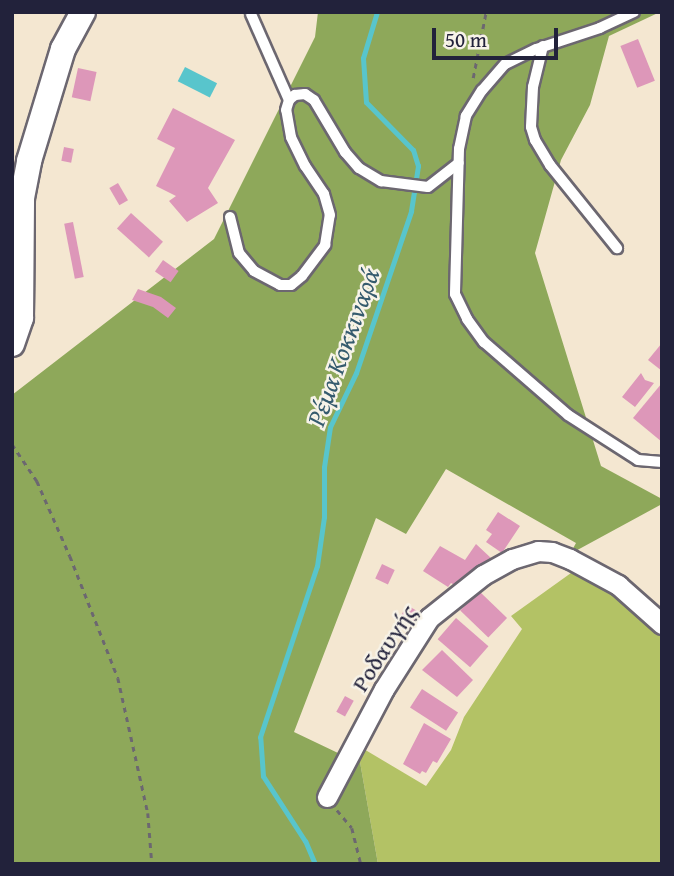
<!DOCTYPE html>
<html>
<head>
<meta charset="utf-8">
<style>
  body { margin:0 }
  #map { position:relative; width:674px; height:876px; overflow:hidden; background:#f4e7d1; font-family:"Gentium Book Plus",serif }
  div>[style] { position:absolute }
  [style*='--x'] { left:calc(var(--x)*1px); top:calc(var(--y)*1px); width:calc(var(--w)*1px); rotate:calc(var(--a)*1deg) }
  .green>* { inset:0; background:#b3c265 }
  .forest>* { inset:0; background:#8ea85a }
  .water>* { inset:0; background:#58c5cc; transform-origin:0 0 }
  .stream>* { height:5px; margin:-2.5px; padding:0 2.5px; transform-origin:2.5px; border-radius:2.5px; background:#58c5cc }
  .building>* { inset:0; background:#dd97b9; transform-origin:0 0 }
  .path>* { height:2.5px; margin-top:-1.25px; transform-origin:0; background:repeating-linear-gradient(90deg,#6c6770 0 5px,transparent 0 10px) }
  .roads { filter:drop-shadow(2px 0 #6c6770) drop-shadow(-2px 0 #6c6770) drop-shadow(0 2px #6c6770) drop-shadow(0 -2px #6c6770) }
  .service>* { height:10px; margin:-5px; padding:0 5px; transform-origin:5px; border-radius:5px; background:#fff }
  .minor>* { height:19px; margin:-9.5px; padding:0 9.5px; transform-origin:9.5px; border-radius:9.5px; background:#fff }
  .tertiary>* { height:24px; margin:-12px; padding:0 12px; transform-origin:12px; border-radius:12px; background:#fff }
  span { translate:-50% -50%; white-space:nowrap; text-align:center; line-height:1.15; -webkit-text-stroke:5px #f7f3e8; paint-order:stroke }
  .street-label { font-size:24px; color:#22223b }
  .water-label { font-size:26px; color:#355b6e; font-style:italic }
  .frame { position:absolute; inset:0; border:14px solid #22223b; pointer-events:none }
  .scale { position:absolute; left:432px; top:28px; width:126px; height:32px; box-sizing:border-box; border:4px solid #22223b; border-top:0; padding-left:9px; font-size:21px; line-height:24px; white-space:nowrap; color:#22223b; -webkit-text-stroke:5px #f7f3e8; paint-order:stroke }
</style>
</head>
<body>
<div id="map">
  <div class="green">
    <i style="clip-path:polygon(571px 573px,613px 590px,662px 637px,662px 864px,378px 864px,357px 745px,426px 786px,451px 750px,464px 717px,522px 629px,511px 616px)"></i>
  </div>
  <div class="forest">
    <i style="clip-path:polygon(318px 12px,660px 12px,609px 36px,590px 105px,561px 160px,535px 253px,601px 466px,662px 499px,662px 504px,570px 554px,576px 543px,446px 469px,406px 534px,376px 518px,294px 732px,338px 753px,346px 739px,357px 745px,378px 864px,12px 864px,12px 395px,214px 239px,315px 37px)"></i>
  </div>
  <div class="water">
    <i style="left:185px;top:67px;width:36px;height:16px;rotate:27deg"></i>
  </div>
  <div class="stream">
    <i style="--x:315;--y:864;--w:25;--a:-113"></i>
    <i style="--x:305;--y:841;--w:77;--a:-122.9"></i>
    <i style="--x:263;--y:776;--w:39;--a:-94"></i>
    <i style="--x:260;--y:737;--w:180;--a:-71.6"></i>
    <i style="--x:317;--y:566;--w:49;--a:-81.9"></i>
    <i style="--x:324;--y:517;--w:50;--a:-90"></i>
    <i style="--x:324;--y:467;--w:40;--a:-81.5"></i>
    <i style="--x:330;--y:427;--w:60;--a:-64.3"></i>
    <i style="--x:356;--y:373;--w:171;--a:-71.2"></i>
    <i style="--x:411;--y:211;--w:46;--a:-81.2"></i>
    <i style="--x:418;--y:166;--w:17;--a:-107"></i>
    <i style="--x:413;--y:150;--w:67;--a:-134.4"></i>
    <i style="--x:366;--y:102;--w:44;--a:-93.9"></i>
    <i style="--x:363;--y:58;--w:48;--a:-73.1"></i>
  </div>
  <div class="building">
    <i style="left:638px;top:39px;width:45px;height:19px;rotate:68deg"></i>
    <i style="left:78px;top:68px;width:19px;height:30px;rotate:12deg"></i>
    <i style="clip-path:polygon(173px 108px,235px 140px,208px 188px,218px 203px,187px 222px,169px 201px,176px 196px,156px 186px,175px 148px,157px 139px)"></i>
    <i style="left:64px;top:147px;width:10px;height:14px;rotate:11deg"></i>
    <i style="left:118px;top:183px;width:20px;height:10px;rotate:60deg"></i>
    <i style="left:131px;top:213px;width:43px;height:21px;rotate:42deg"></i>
    <i style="left:73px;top:222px;width:56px;height:9px;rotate:79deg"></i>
    <i style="left:163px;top:260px;width:19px;height:14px;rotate:35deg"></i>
    <i style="clip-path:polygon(138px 289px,161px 297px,176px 308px,168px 318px,153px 307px,132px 300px)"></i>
    <i style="clip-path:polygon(662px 343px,662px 371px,648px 360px)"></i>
    <i style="clip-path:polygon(641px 373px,645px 380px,654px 383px,635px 407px,622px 397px)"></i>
    <i style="clip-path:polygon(662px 383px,662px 442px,633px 418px)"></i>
    <i style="clip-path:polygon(498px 512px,520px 526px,502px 553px,486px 542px,492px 534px,486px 530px)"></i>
    <i style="clip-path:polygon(476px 544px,492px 559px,458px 587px,451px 583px,448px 587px,423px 571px,440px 546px,465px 560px)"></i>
    <i style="left:382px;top:564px;width:14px;height:16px;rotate:25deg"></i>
    <i style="left:479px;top:591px;width:39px;height:27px;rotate:44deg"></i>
    <i style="clip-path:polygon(407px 605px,422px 614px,416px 624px,399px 619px)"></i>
    <i style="left:456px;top:618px;width:43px;height:28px;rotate:41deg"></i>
    <i style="clip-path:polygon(442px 650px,473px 680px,457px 697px,422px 670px)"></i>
    <i style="left:422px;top:689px;width:43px;height:22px;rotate:33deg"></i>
    <i style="left:345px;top:696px;width:10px;height:18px;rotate:29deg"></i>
    <i style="clip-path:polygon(424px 723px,451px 739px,437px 763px,433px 761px,426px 773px,422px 771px,420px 774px,403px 764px)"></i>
  </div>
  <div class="path">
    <i style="--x:473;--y:78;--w:67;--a:-78.9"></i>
    <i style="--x:12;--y:444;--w:45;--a:56"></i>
    <i style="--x:37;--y:481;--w:82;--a:66.3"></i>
    <i style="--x:70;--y:556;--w:131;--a:68.5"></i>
    <i style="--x:118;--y:678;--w:138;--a:77.5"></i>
    <i style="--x:148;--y:813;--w:51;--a:85.5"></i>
    <i style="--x:337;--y:810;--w:23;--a:50"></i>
    <i style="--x:352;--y:828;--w:37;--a:76"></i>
  </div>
  <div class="roads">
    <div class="service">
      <i style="--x:634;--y:12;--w:38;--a:155"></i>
      <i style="--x:600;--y:28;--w:67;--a:161.8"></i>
      <i style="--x:536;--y:49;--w:34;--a:154"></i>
      <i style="--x:505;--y:64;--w:35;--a:131"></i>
      <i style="--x:482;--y:90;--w:31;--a:122"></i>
      <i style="--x:466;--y:116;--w:34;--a:102"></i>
      <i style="--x:459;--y:149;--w:145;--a:91.6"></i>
      <i style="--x:455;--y:294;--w:28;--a:64"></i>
      <i style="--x:467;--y:319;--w:29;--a:54"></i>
      <i style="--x:484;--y:342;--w:111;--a:41"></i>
      <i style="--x:568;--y:415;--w:83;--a:32.7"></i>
      <i style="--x:638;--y:460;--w:24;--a:5"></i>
      <i style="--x:251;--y:14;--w:94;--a:66.2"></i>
      <i style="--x:543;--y:46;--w:42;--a:103.7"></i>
      <i style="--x:533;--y:87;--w:40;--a:92.9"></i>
      <i style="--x:531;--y:127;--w:14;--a:73"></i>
      <i style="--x:535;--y:140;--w:29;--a:59"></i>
      <i style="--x:550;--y:165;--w:107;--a:51.1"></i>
      <i style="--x:230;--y:217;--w:37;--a:76"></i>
      <i style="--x:239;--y:253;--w:23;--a:50"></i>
      <i style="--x:254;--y:271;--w:30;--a:28"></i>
      <i style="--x:280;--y:285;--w:11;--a:0"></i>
      <i style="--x:291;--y:285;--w:14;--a:-39"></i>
      <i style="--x:302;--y:276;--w:39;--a:-53"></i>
      <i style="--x:325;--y:245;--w:30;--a:-81"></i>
      <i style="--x:330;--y:215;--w:22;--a:-106"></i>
      <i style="--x:324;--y:194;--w:34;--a:-124"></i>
      <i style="--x:305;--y:166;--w:32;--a:-116"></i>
      <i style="--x:291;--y:137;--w:27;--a:-100"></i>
      <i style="--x:286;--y:110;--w:10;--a:-73"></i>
      <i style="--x:289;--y:100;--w:8;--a:-40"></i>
      <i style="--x:295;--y:95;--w:10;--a:-6"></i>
      <i style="--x:305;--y:94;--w:11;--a:34"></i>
      <i style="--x:314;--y:100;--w:61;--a:59.2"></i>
      <i style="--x:345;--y:152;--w:21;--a:49"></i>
      <i style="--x:359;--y:168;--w:26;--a:31"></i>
      <i style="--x:381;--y:181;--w:47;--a:7.3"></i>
      <i style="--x:428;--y:187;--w:39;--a:-38"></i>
    </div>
    <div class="minor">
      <i style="--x:327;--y:797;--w:122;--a:-62.2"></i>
      <i style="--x:384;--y:689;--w:84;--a:-57.6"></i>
      <i style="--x:429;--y:618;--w:69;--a:-38.5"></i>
      <i style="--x:483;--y:575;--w:33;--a:-29"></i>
      <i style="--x:512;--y:559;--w:27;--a:-17"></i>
      <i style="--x:538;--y:551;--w:14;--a:4"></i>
      <i style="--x:552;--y:552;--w:19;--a:21"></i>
      <i style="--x:570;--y:559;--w:55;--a:28.4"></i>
      <i style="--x:618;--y:585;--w:59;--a:41.6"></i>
    </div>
    <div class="tertiary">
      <i style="--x:12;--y:344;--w:28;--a:-71"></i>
      <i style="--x:21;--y:318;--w:120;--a:-89.5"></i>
      <i style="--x:22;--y:198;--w:38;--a:-79"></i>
      <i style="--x:29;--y:161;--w:117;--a:-73.1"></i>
      <i style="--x:63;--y:49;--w:42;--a:-61.6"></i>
    </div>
  </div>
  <div class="street-label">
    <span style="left:384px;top:648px;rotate:-57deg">Ροδαυγής</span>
  </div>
  <div class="water-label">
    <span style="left:343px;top:347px;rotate:-70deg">Ρέμα Κοκκιναρά</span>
  </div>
  <div class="frame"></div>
  <div class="scale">50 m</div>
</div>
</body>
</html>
